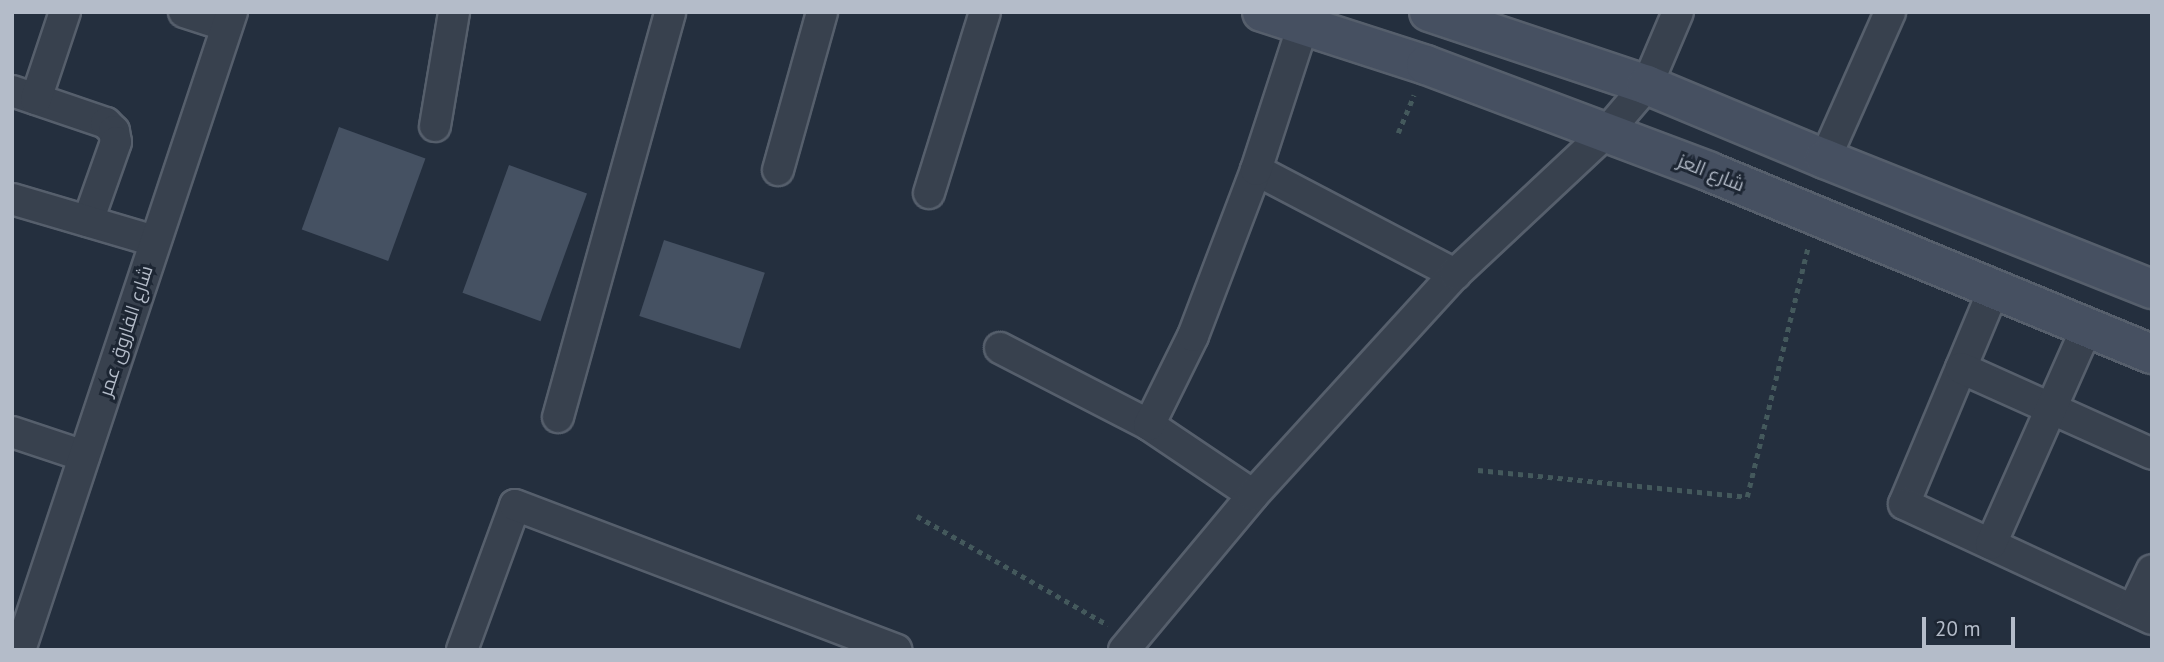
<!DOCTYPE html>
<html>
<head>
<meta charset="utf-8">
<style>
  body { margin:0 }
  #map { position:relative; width:2164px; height:662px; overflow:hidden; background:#242f3e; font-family:"PT Sans",Cairo,sans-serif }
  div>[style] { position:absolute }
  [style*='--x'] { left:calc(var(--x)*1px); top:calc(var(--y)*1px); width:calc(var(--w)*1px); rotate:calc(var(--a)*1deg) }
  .building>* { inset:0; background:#455162; transform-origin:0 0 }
  .path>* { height:4.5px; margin-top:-2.25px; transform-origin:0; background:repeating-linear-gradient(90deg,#44595c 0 5px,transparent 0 10px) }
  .roads { filter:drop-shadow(2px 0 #565f6c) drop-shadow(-2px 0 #565f6c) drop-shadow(0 2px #565f6c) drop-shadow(0 -2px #565f6c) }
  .minor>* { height:30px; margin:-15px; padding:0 15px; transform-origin:15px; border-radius:15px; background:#38414e }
  .secondary>* { height:38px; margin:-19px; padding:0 19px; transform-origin:19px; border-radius:19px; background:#465061 }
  span { translate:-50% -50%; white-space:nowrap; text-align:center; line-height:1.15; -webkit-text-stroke:6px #1d2633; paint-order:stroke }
  .street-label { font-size:19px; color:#b4bcc9 }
  .frame { position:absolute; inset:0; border:14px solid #b4bcc9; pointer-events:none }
  .scale { position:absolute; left:1922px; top:617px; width:93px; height:32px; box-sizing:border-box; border:4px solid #b4bcc9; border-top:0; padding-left:9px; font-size:21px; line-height:24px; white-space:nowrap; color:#b4bcc9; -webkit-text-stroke:5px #1d2633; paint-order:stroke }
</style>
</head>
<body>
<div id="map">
  <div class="building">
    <i style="left:339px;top:127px;width:92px;height:109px;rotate:20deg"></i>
    <i style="left:509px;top:165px;width:83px;height:136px;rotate:20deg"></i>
    <i style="left:664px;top:240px;width:106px;height:80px;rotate:18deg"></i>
  </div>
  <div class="path">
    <i style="--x:1398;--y:133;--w:41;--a:-67.2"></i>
    <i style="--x:1478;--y:470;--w:270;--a:5.7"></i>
    <i style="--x:1747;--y:497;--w:257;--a:-76.3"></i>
    <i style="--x:917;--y:516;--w:220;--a:29.7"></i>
  </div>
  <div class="roads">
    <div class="minor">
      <i style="--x:184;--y:12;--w:45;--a:18"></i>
      <i style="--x:12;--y:91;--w:99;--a:18.8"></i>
      <i style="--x:106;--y:123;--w:11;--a:45"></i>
      <i style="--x:114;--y:131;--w:11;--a:80"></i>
      <i style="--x:116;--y:142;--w:84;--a:109.5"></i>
      <i style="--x:36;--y:99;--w:92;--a:-71.6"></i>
      <i style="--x:435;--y:126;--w:116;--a:-80.5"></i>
      <i style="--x:1825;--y:159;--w:161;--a:-66.1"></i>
      <i style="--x:778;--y:170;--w:164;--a:-74.4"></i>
      <i style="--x:1256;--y:170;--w:225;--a:27.6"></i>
      <i style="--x:929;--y:193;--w:189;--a:-72.8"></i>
      <i style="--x:12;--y:199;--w:149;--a:16.4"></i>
      <i style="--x:1994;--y:289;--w:233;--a:112.7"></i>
      <i style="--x:1904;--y:504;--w:273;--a:24.9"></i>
      <i style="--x:1000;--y:348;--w:168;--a:27.3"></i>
      <i style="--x:1149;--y:425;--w:125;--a:33.9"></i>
      <i style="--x:1961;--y:368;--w:209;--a:24.2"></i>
      <i style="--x:558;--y:417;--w:420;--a:-74.5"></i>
      <i style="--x:1149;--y:425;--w:99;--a:-63.7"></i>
      <i style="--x:1193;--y:336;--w:178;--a:-69.2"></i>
      <i style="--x:1256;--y:170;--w:152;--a:-72"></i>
      <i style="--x:12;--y:432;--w:76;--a:18.4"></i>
      <i style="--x:1991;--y:544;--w:237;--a:-66.1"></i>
      <i style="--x:2133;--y:610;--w:44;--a:-64.6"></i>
      <i style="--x:20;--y:650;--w:672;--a:-71.62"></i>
      <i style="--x:462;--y:650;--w:154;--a:-69.9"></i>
      <i style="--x:515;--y:505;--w:408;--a:20.8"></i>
      <i style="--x:1124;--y:650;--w:202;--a:-50.2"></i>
      <i style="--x:1253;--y:495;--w:299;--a:-47.6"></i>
      <i style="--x:1455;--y:274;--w:208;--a:-43.1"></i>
      <i style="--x:1607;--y:132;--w:62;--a:-49.6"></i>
      <i style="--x:1647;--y:85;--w:79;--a:-67"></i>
    </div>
    <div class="secondary">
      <i style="--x:1262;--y:12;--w:172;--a:17.9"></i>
      <i style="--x:1426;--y:65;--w:303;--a:20.6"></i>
      <i style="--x:1710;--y:172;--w:478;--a:22.4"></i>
      <i style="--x:1429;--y:12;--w:230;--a:18.5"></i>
      <i style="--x:1647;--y:85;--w:193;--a:22.6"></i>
      <i style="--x:1825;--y:159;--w:352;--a:21.7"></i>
    </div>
  </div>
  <div class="street-label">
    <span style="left:1711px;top:173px;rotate:22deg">شارع العز</span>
    <span style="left:126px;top:331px;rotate:-72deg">شارع الفاروق عمر</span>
  </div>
  <div class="frame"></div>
  <div class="scale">20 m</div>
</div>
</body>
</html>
